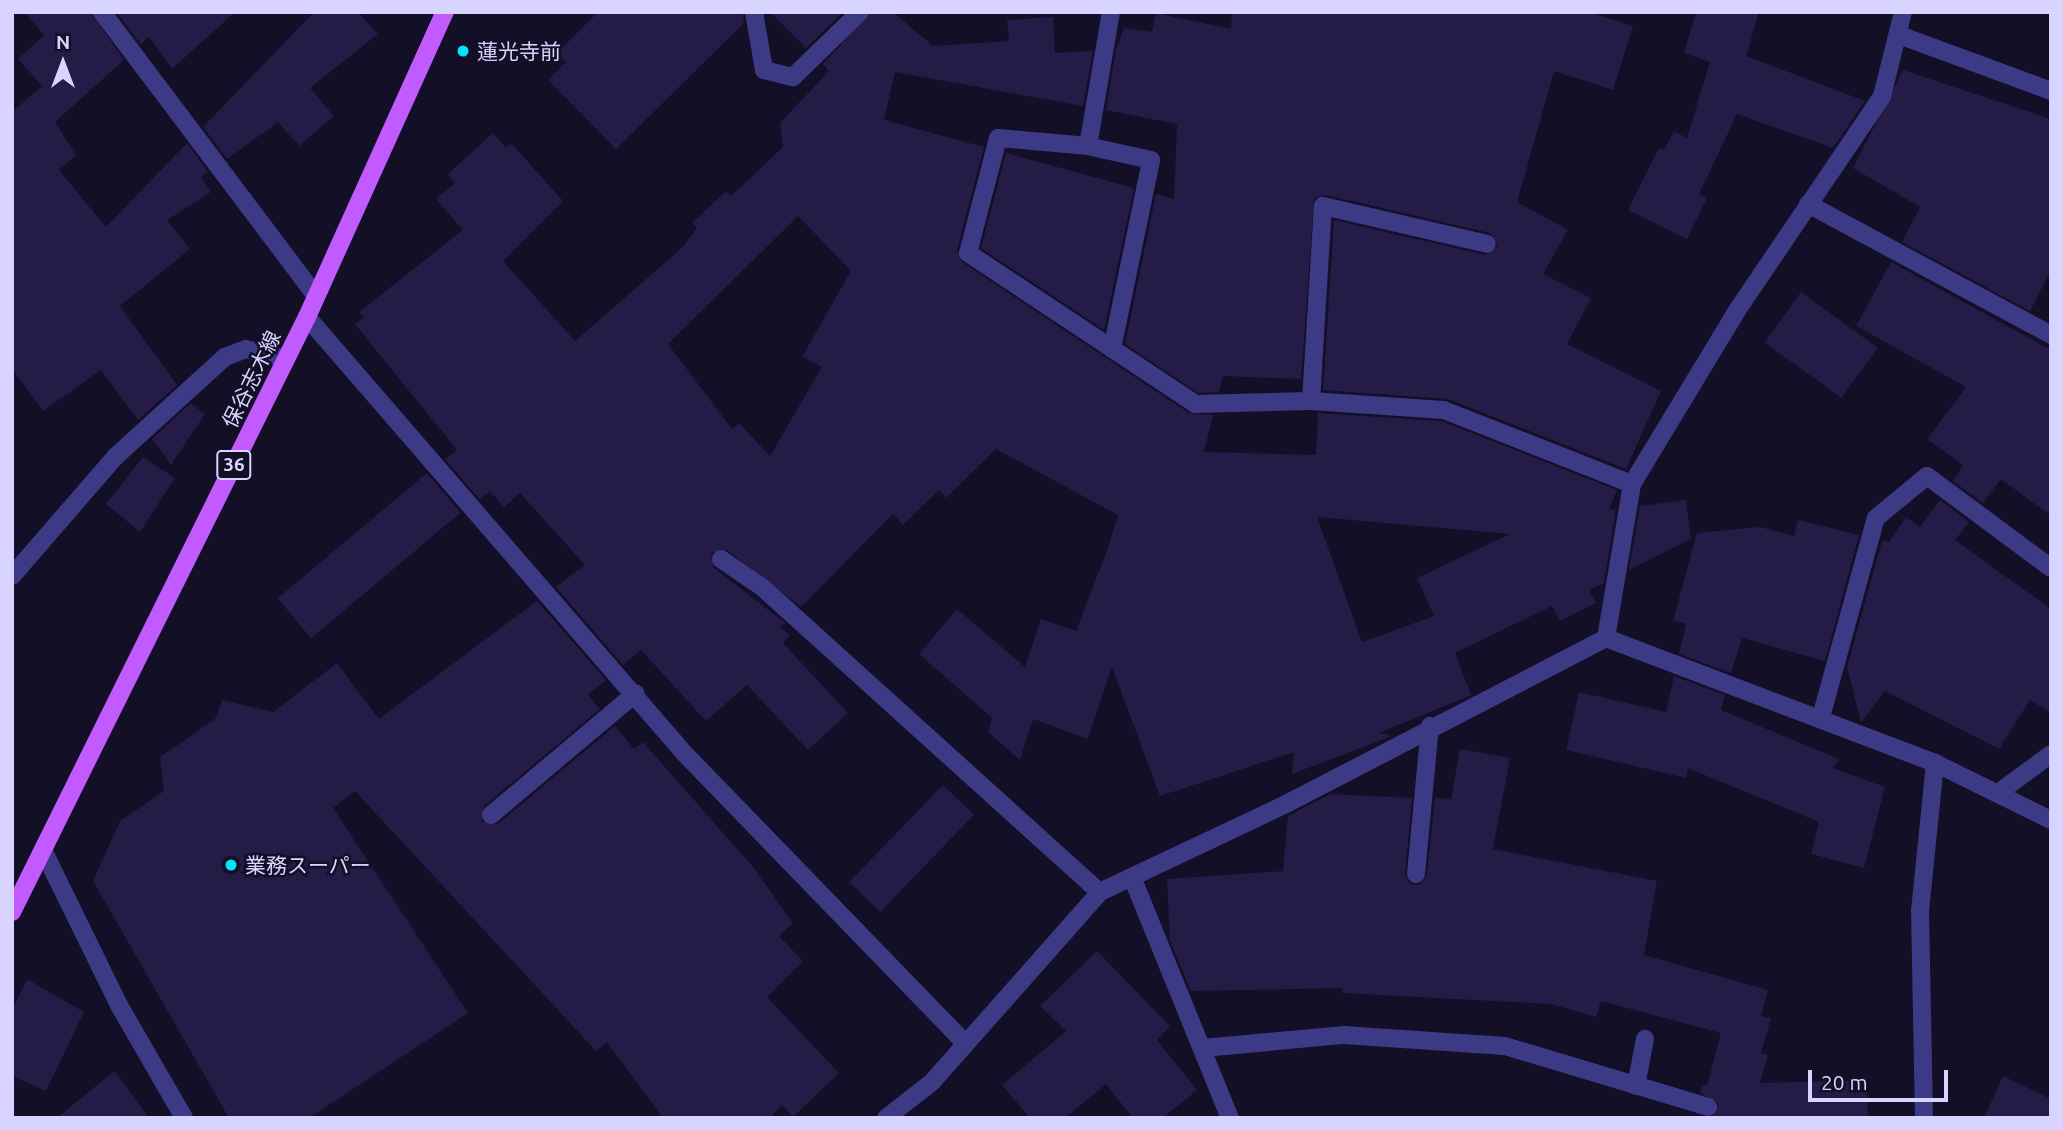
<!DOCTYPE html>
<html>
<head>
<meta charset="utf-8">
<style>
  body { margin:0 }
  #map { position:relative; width:2063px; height:1130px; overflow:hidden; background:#130f26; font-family:Ubuntu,"Noto Sans JP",sans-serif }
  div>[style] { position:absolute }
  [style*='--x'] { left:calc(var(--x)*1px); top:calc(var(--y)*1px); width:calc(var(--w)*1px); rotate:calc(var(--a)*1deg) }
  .building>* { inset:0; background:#241b47; transform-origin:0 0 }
  .service>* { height:18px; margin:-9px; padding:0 9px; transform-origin:9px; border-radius:9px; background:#3d3a85 }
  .minor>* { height:18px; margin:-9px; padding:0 9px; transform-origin:9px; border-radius:9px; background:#3d3a85 }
  .primary>* { height:18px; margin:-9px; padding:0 9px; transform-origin:9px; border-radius:9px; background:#c25bff }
  .dots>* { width:19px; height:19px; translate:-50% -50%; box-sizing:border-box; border:4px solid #130f26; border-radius:50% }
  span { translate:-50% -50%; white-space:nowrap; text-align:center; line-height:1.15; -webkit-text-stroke:5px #130f26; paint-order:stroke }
  .shield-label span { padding:2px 5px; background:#130f26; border:2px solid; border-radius:5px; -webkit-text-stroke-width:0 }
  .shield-label { font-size:19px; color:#d9d4ff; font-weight:700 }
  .poi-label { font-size:21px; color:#d9d4ff }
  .left { translate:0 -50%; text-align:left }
  .street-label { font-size:21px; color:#d9d4ff }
  .frame { position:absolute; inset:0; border:14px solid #d9d4ff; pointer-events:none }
  .north { position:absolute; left:28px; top:28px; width:70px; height:70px; -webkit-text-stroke:5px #130f26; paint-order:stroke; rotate:0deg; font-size:19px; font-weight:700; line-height:28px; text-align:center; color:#d9d4ff }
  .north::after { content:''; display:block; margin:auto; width:24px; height:32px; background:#d9d4ff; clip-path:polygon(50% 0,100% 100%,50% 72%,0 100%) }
  .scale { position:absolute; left:1808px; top:1070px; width:140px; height:32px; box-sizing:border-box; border:4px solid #d9d4ff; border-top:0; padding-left:9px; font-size:21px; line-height:24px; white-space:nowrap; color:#d9d4ff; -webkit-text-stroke:5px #130f26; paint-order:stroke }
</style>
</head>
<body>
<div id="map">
  <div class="building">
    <i style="clip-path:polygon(24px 12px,91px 12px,124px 60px,55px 122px,76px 155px,59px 170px,106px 227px,187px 143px,208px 172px,201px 177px,211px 192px,167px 220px,190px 249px,120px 306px,177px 385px,138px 420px,101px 370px,43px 411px,12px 369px,12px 112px,42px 86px,18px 59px,44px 35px)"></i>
    <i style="clip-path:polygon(116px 12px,235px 12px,172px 69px,149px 37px,141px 44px)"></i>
    <i style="clip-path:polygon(314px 12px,358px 12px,378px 34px,310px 88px,334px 116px,299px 146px,278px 122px,227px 159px,203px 127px)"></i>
    <i style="clip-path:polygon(598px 12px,743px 12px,744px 23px,616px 149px,548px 80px,566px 62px,557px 53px)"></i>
    <i style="clip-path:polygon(770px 12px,843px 12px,806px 48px)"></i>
    <i style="clip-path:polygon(evenodd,871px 12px,893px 12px,933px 46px,1009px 41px,1007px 20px,1053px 17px,1055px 53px,1093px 51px,1083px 106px,895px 72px,884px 120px,984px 147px,957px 250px,962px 262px,1189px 413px,1213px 415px,1204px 452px,1316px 455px,1318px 413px,1441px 421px,1617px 490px,1609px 510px,1616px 509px,1604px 583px,1589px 590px,1596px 603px,1560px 621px,1552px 606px,1455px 653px,1471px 695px,1379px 733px,1392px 736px,1292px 774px,1294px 752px,1160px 796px,1112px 667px,1088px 739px,1033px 719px,1020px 760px,988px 732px,992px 718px,919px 654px,957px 609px,1025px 667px,1041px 619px,1076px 631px,1108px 548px,1118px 515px,996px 449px,946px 498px,939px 490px,903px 525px,893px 514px,801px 607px,727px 550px,711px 553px,714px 568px,785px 623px,780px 627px,790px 635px,783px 643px,848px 713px,808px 750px,747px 685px,706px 721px,641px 650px,623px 665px,556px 587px,585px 565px,520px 493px,504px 507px,490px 491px,479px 499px,445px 459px,457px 450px,355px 324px,364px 317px,359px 312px,463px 230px,436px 199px,455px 183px,448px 174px,493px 133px,506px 148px,511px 143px,563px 201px,503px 261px,575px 341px,682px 248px,697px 228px,692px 223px,726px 191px,731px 196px,783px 147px,780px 123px,829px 71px,823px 64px,871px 12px,798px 216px,851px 271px,802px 357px,822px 367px,770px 456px,739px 423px,732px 429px,668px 344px,798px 216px,871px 12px,1317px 517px,1510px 534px,1417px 578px,1434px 616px,1362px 642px,1317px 517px)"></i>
    <i style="clip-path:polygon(1232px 12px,1589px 12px,1633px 26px,1613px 90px,1554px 71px,1517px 202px,1568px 230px,1543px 274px,1591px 298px,1567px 344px,1661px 391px,1626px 469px,1448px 399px,1323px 390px,1334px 220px,1485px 255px,1498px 246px,1490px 233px,1326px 195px,1314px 199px,1301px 379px,1223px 376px,1219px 392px,1198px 393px,1125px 344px,1156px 194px,1174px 199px,1177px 124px,1106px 110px,1116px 49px,1124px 28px,1152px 32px,1156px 13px,1231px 29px)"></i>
    <i style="clip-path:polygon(1696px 12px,1759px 12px,1746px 56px,1865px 101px,1833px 148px,1737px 114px,1699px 194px,1707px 198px,1687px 239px,1628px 210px,1659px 148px,1664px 150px,1674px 131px,1687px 138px,1710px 62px,1684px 53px)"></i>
    <i style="clip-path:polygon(1903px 70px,2051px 119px,2051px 270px,2030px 311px,1902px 242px,1920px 207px,1853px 168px)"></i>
    <i style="clip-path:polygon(1006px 153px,1134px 188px,1104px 330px,981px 248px)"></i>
    <i style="clip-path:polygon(1891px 262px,2051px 350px,2051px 516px,2001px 479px,1983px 503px,1953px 481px,1963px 465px,1927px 439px,1966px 387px,1856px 326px)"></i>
    <i style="left:1801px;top:292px;width:95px;height:62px;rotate:36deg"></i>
    <i style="clip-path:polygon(191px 403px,205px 414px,171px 465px,152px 439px)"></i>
    <i style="clip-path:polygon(143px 457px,175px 478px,140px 532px,106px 504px)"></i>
    <i style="left:427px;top:473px;width:52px;height:195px;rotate:50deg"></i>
    <i style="clip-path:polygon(1686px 500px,1691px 539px,1629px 570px,1640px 506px)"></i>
    <i style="clip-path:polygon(1940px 500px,1969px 522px,1955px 540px,2051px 609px,2051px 713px,2030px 700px,1999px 749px,1885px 691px,1861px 723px,1847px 667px,1882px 541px,1889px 542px,1906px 517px,1920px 527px)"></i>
    <i style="clip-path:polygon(1798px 520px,1859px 535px,1825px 661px,1742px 638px,1731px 673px,1679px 654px,1686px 624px,1673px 621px,1697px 533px,1760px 527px,1794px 536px)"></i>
    <i style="clip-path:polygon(537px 601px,606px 680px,588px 695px,600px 709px,484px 806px,482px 822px,498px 824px,615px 726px,634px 749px,643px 742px,753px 867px,793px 923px,779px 936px,803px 961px,767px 997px,839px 1073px,793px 1117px,782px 1105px,770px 1118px,663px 1118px,607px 1042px,596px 1051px,355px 791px,333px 808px,468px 1013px,309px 1118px,229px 1118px,93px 881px,120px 821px,164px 791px,160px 757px,215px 719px,222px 700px,273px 712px,337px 663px,379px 719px)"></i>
    <i style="clip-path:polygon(1674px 676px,1725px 695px,1721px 710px,1839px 759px,1833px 768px,1885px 787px,1864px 868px,1811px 854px,1819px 822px,1688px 768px,1686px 778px,1566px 750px,1579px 692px,1666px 712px)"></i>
    <i style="clip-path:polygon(1460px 749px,1510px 758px,1493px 849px,1657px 881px,1644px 955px,1768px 990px,1761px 1016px,1771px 1018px,1761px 1053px,1768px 1055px,1760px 1083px,1867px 1080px,1868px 1118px,1711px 1118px,1719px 1104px,1701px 1093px,1701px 1085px,1707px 1085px,1721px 1033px,1601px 1001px,1596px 1017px,1551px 1004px,1342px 993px,1342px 988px,1191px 991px,1170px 941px,1167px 879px,1283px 871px,1288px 816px,1330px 794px,1412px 798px,1405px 874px,1410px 884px,1420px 885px,1427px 875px,1435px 798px,1451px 799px)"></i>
    <i style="left:943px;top:785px;width:43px;height:135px;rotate:44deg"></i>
    <i style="clip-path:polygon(1097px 951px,1170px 1026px,1157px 1040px,1197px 1090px,1163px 1118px,1133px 1118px,1106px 1084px,1065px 1118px,1030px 1118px,1002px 1085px,1066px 1031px,1040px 1006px)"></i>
    <i style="clip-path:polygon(27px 979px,84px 1012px,46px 1091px,12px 1076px,12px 1010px)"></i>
    <i style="clip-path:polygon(115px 1071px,149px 1118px,57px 1118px,97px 1085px)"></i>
    <i style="clip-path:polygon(2003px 1076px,2051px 1099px,2051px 1118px,1984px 1118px)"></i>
  </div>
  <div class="service">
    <i style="--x:754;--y:12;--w:59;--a:80.2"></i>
    <i style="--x:764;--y:70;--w:30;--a:14"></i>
    <i style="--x:793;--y:77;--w:93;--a:-44.1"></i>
    <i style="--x:1088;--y:146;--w:136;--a:-80.3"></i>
    <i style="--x:1808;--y:204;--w:276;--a:28.3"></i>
    <i style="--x:1112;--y:349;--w:193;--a:-78.3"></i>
    <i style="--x:1151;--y:160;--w:65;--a:-167.5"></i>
    <i style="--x:1088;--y:146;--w:90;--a:-174.9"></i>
    <i style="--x:998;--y:138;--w:119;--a:104.6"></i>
    <i style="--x:968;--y:253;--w:273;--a:33.6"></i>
    <i style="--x:1195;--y:404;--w:116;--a:-1.5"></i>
    <i style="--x:1311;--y:401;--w:133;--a:3.9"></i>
    <i style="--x:1444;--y:410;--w:202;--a:21.5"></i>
    <i style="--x:1311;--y:401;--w:195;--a:-86.5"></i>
    <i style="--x:1323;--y:206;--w:168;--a:13"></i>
    <i style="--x:721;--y:559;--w:51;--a:34.6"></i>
    <i style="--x:763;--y:588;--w:454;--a:42.1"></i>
    <i style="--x:1821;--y:717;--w:206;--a:-74.6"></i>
    <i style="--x:1876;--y:518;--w:66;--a:-39.5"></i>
    <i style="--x:1927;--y:476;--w:154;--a:36.6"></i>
    <i style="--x:491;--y:815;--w:189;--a:-40.1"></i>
    <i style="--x:43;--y:850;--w:175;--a:63.9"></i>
    <i style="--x:120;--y:1007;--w:128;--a:60"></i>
    <i style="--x:1416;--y:874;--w:149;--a:-84.6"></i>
    <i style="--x:1924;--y:1118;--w:207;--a:-91.1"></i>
    <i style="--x:1920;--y:911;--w:149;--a:-84.2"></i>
  </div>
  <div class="minor">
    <i style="--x:102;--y:12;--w:356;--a:53"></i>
    <i style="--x:1899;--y:35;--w:162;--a:20.2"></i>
    <i style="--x:307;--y:317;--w:576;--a:49.15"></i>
    <i style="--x:684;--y:753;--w:404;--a:45.9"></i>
    <i style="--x:12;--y:576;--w:157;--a:-49.1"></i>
    <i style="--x:115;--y:457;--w:149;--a:-42.3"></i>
    <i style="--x:225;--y:357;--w:22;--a:-21"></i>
    <i style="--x:246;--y:349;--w:41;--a:14"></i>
    <i style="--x:1606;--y:638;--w:156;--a:-80.4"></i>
    <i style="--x:1632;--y:484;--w:201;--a:-58.8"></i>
    <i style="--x:1736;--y:312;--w:261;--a:-55.9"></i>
    <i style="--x:1882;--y:96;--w:87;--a:-76"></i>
    <i style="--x:1998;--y:793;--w:66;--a:-36.3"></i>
    <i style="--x:1132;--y:877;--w:260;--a:67.9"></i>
    <i style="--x:1203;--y:1048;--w:142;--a:-5.3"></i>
    <i style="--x:1344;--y:1035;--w:161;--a:3.9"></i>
    <i style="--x:1505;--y:1046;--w:212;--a:16.7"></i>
    <i style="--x:1636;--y:1086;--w:48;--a:-79.2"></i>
    <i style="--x:886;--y:1118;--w:58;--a:-38"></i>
    <i style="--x:932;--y:1082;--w:254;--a:-48.5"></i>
    <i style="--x:1100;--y:892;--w:206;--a:-25.3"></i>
    <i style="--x:1286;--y:804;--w:360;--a:-27.4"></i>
    <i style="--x:1606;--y:638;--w:352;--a:20.8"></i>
    <i style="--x:1935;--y:763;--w:129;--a:26.2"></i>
  </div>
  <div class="primary">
    <i style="--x:12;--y:912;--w:664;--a:-63.63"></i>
    <i style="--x:307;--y:317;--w:335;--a:-65.7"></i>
  </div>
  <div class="dots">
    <i style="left:463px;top:51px;background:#00e5ff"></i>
    <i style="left:231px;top:865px;background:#00e5ff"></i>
  </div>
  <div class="shield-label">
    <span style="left:234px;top:465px">36</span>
  </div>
  <div class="poi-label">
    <span class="left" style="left:477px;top:51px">蓮光寺前</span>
    <span class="left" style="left:245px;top:865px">業務スーパー</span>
  </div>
  <div class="street-label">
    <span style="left:251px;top:379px;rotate:-64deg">保谷志木線</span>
  </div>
  <div class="frame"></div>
  <div class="north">N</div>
  <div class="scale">20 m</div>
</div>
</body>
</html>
